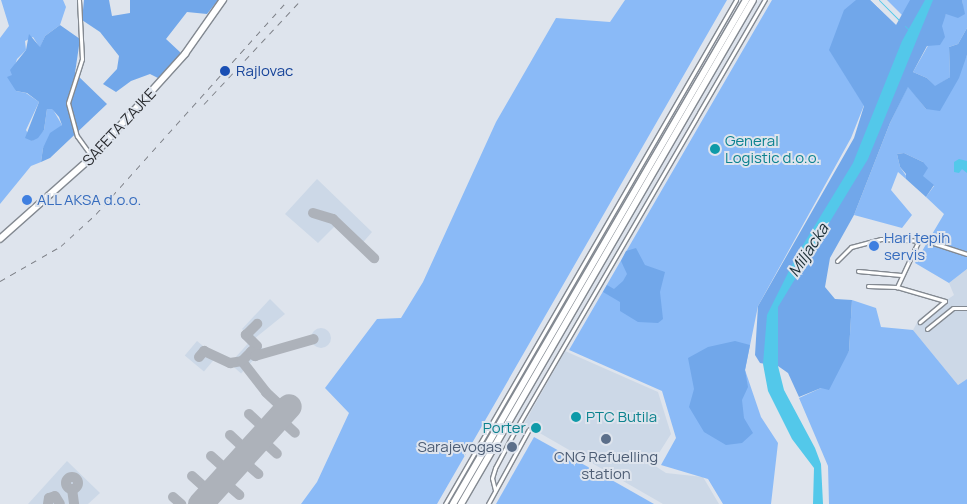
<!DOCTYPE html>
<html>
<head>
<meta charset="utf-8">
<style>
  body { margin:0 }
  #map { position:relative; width:967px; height:504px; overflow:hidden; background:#dee4ed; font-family:Manrope,sans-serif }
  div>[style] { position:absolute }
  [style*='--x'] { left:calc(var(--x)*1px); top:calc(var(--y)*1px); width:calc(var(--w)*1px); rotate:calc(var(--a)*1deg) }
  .built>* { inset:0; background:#ccd8e7; transform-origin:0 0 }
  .round { border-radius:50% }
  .green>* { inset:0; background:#8abaf7 }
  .forest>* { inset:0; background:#71a7ea }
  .water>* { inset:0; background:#53c8ea }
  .stream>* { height:1px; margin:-0.5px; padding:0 0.5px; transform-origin:0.5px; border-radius:0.5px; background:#53c8ea }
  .taxiway>* { height:10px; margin:-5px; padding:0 5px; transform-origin:5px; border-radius:5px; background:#adb2ba }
  .taxiway>.ring { margin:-5px; padding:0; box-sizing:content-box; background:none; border:10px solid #adb2ba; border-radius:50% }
  .runway>* { height:25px; margin:-12.5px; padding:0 12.5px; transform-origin:12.5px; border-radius:12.5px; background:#adb2ba }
  .roads { filter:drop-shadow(1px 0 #838991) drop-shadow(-1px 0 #838991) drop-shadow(0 1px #838991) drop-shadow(0 -1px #838991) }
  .minor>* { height:3px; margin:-1.5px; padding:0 1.5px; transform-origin:1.5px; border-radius:1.5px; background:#fff }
  .primary>* { height:5.5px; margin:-2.75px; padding:0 2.75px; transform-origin:2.75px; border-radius:2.75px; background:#fff }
  .motorway>* { height:6px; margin:-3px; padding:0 3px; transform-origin:3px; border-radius:3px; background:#fff }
  .rail>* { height:1px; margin-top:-0.5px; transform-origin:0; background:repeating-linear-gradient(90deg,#7c7f86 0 6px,transparent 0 12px) }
  .dots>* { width:14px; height:14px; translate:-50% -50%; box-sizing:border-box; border:2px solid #dee4ed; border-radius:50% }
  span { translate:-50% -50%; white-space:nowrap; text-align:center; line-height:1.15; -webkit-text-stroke:4px #dee4ed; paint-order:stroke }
  .transit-label { font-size:15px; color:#164399 }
  .left { translate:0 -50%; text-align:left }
  .street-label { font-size:15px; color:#292b2f }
  .culture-label { font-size:15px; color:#0d838f }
  .right { translate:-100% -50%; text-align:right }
  .shop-label { font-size:15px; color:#366cbe }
  .service-label { font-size:15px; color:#4e5e75 }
  .water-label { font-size:16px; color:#192d34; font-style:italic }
</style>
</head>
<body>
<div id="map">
  <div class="built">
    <i style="clip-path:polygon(317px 179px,372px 232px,359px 247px,336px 225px,318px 243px,285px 214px)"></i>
    <i style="clip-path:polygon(967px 269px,967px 379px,958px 385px,913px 330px,919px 319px,954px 295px,949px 283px)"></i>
    <i style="clip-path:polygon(270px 299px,285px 314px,254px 339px,242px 329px)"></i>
    <i class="round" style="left:311px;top:328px;width:20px;height:20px"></i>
    <i style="left:252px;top:339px;width:15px;height:33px;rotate:42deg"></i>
    <i style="left:197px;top:341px;width:25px;height:19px;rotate:40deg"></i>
    <i style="clip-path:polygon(565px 351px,658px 392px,671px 434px,652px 464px,666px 473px,703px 477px,719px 504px,663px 504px,524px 424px)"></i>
    <i style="clip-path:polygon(67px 461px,100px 493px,88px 504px,28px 504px)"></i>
  </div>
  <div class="green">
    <i style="clip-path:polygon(1px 0,63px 0,66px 7px,60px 25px,45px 36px,40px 48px,33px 37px,25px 41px,26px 50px,17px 59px,12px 75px,16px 91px,26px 93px,39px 102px,26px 130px,32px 141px,44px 130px,47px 109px,52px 108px,62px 125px,43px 148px,41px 162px,31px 166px,0 204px,0 38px,9px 26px)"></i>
    <i style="clip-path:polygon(625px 0,727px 0,437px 504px,301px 504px,317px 482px,349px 413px,325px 388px,377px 319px,401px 318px,423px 282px,496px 122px,556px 18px,610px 22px)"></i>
    <i style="clip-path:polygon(772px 0,870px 0,896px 25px,851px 138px,758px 306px,745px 370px,761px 417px,778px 443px,771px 504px,723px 504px,708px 479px,661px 465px,676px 438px,662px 391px,569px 350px)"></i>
    <i style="clip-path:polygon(887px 0,913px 0,902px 15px)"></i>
    <i style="clip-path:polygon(962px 0,967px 0,967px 28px,958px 44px,949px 47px,950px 77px,935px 87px,927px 78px,913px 72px,946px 14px,964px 14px)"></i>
    <i style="clip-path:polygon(967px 55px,967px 269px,949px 283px,915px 263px,944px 214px,926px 197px,934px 186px,922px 176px,923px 162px,904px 153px,897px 154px,900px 167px,907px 177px,906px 179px,898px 172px,891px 190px,912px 215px,902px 228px,854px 215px,890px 123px,908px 86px,926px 109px,959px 71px)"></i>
    <i style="clip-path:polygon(852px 300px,876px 308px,881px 327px,913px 330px,958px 385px,967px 379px,967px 504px,829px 504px,828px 466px,799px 398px,821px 388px,849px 351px)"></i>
    <i style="clip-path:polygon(534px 437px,617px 483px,654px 504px,496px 504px)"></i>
  </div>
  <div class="forest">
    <i style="clip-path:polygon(84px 0,109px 0,112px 16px,130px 13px,130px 0,218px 0,207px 14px,187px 12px,166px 39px,181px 53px,160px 79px,150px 74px,131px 81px,116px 92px,103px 84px,117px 69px,119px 56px,100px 32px,82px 20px)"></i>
    <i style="clip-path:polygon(856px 0,870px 0,896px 25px,910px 0,962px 0,965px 14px,958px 18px,946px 14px,942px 26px,945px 37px,940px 45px,927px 46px,913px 72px,927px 78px,935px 86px,950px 77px,949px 47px,958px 44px,967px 28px,967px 55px,959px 78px,940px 111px,926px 109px,908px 87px,890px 123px,854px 215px,830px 258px,825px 287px,835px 299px,852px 300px,849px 351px,829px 390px,821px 388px,799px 397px,788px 373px,778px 366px,760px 363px,755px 355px,758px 306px,854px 138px,864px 106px,829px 50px,844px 10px)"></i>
    <i style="clip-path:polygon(60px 25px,80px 39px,75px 73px,107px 104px,50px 158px,41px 162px,43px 148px,50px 133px,62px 125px,59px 117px,52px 109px,47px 109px,44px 130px,38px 138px,32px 141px,25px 138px,39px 102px,27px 93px,16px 91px,7px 77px,12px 75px,10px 70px,26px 50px,29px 34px,40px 47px,45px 36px)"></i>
    <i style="clip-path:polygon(904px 153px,923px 162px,928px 168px,923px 176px,934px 185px,926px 197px,906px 179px,906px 174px,900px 167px,897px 154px)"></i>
    <i style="clip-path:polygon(636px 248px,645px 265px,665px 272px,660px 292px,663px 319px,658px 323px,638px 322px,620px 311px,620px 302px,603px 292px,607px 285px,614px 289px,623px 281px,627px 274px,621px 261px,626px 251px)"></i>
    <i style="clip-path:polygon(735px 341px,750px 345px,745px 370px,748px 387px,742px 400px,744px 418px,753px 433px,742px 443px,726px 445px,704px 432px,689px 407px,694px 389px,688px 358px,708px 347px)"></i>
  </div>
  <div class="water">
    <i style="clip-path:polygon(925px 0,933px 0,868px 159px,778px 307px,778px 366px,784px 390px,815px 448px,821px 464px,823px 504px,813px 504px,814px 468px,792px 439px,768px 391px,763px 364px,767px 315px,798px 253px,853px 163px,902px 41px)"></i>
    <i style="clip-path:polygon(959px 159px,967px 161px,967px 173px,962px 169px,959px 173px,954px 172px,954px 162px)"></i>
  </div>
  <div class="stream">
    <i style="--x:879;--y:0;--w:28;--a:45"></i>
    <i style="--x:905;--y:26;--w:7;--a:45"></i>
  </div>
  <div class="taxiway">
    <i style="--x:313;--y:213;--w:21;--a:17"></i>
    <i style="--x:333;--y:219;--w:57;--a:43.6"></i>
    <i style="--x:251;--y:352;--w:8;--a:-45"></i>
    <i style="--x:257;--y:346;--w:16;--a:-135"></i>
    <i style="--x:246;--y:335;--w:16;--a:-45"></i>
    <i style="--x:199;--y:357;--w:8;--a:-50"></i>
    <i style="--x:204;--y:351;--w:29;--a:25"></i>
    <i style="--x:230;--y:363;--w:12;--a:-9"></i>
    <i style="--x:285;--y:410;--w:26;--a:-137"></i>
    <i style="--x:266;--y:392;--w:39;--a:-128"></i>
    <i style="--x:242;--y:361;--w:13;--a:-45"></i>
    <i style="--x:251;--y:352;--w:6;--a:45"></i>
    <i style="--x:255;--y:356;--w:61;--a:-16.1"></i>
    <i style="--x:249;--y:414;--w:25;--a:43"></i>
    <i style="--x:278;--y:417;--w:23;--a:43"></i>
    <i style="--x:230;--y:435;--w:23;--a:43"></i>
    <i style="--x:260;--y:438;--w:23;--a:43"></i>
    <i style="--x:211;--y:456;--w:24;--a:42"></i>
    <i style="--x:241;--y:459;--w:23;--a:41"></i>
    <i style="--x:192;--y:476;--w:24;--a:42"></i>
    <i class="ring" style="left:66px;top:477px;width:2px;height:2px"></i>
    <i style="--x:222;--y:480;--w:23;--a:41"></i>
    <i style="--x:72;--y:489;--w:15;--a:82"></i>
    <i style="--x:173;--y:497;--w:11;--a:41"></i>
    <i style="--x:203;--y:500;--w:6;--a:45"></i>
    <i style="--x:48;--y:504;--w:6;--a:-81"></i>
    <i style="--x:49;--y:498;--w:6;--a:-18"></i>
    <i style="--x:55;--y:496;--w:9;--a:58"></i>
  </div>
  <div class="runway">
    <i style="--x:200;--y:504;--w:132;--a:-47.8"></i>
  </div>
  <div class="roads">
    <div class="minor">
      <i style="--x:79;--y:0;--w:59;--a:87.1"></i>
      <i style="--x:82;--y:59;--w:46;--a:107.7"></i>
      <i style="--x:68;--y:103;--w:34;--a:75"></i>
      <i style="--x:77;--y:136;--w:26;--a:54"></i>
      <i style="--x:918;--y:242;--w:50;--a:115"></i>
      <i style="--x:897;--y:287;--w:50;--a:16.3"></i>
      <i style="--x:945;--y:301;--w:33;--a:140"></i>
      <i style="--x:837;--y:261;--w:20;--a:-45"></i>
      <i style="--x:851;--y:247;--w:31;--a:-15"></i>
      <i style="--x:881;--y:239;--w:46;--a:2.5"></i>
      <i style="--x:927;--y:241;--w:42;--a:18"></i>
      <i style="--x:858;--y:271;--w:43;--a:5.3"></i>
      <i style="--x:868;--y:286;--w:29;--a:2"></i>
      <i style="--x:927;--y:329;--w:33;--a:-39"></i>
      <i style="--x:953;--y:308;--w:14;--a:0"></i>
      <i style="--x:495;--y:490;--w:12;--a:-104"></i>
      <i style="--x:492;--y:478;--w:10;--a:-73"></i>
      <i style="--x:495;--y:468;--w:47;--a:-61.8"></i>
      <i style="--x:517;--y:427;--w:494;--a:-59.9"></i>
      <i style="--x:445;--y:504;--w:582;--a:-60"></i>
      <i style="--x:488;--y:504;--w:85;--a:-61.3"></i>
    </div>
    <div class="primary">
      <i style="--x:0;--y:239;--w:123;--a:-41.7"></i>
      <i style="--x:92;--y:157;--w:139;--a:-47.9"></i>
      <i style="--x:185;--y:54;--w:66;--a:-54.9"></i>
    </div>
    <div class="motorway">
      <i style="--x:453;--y:504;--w:583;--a:-59.83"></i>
      <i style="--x:461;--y:504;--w:582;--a:-59.91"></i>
    </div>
  </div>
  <div class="rail">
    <i style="--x:204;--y:104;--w:142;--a:-47"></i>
    <i style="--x:0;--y:281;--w:70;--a:-29.8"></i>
    <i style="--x:61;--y:246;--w:47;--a:-42.4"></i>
    <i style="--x:96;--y:214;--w:288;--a:-48.1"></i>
  </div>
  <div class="dots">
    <i style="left:225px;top:71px;background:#1a4fb4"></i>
    <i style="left:715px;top:149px;background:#0f9aa8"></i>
    <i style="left:27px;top:200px;background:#3f7fe0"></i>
    <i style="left:874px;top:246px;background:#3f7fe0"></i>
    <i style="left:576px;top:417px;background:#0f9aa8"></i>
    <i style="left:536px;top:428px;background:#0f9aa8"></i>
    <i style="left:606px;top:439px;background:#5c6f8a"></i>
    <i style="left:512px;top:447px;background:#5c6f8a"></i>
  </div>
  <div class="transit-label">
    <span class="left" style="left:236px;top:71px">Rajlovac</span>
  </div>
  <div class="street-label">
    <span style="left:119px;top:127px;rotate:-47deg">SAFETA ZAJKE</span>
  </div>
  <div class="culture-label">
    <span class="left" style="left:725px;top:149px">General<br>Logistic d.o.o.</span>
    <span class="left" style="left:586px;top:417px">PTC Butila</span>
    <span class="right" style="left:526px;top:428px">Porter</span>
  </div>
  <div class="shop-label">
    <span class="left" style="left:37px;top:200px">ALL AKSA d.o.o.</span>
    <span class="left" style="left:884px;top:246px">Hari tepih<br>servis</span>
  </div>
  <div class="service-label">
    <span class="right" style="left:502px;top:447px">Sarajevogas</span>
    <span style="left:606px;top:465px">CNG Refuelling<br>station</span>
  </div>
  <div class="water-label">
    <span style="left:808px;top:250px;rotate:-57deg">Miljacka</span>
  </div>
</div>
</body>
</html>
